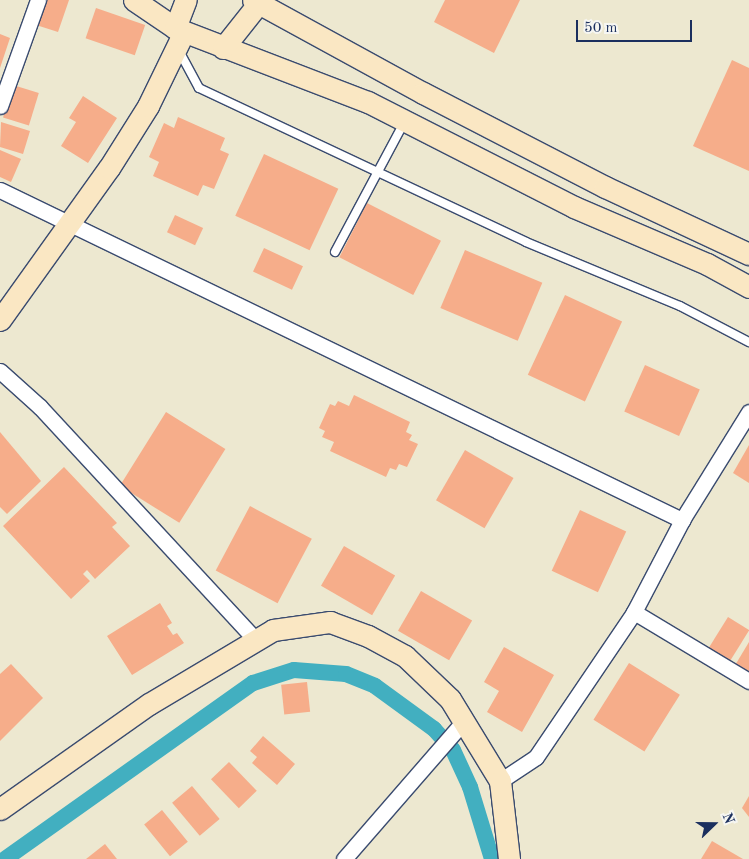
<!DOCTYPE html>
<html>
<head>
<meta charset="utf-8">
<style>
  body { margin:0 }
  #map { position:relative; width:749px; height:859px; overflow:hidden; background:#ede8d0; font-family:"Old Standard TT",serif }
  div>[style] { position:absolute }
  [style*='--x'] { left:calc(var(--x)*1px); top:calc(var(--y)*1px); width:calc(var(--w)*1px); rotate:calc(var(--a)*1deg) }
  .canal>* { height:16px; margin:-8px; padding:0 8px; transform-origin:8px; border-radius:8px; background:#42afc0 }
  .building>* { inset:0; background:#f6ad8a; transform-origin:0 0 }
  .roads { filter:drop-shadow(1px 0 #3a4b6f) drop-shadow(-1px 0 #3a4b6f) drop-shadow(0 1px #3a4b6f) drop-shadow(0 -1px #3a4b6f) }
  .lane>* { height:8px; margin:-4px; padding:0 4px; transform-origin:4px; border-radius:4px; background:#fff }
  .street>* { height:15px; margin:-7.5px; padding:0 7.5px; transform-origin:7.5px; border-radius:7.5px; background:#fff }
  .secondary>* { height:21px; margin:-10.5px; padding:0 10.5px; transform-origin:10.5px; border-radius:10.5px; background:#fae7c3 }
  span { translate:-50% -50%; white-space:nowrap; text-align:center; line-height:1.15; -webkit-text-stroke:4px #f6f6f2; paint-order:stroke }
  .north { position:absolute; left:689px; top:799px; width:50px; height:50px; -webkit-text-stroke:4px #f6f6f2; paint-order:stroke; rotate:68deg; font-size:14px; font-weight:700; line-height:20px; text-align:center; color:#1b2f5e }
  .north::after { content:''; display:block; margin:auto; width:18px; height:22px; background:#1b2f5e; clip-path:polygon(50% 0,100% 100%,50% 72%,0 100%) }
  .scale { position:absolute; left:576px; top:20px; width:116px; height:22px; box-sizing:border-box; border:2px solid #1b2f5e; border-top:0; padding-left:6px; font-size:15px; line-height:18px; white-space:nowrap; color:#1b2f5e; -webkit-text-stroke:4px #f6f6f2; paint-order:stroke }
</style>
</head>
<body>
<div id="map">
  <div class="canal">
    <i style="--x:5;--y:859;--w:304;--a:-35.4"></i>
    <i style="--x:253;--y:683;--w:43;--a:-17.6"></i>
    <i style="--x:294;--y:670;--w:52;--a:4.4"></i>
    <i style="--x:346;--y:674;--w:31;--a:22"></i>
    <i style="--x:375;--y:686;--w:73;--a:36.1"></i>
    <i style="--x:434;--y:729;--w:28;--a:48"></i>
    <i style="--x:453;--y:750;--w:41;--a:65.3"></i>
    <i style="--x:470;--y:787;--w:75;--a:73"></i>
  </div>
  <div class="building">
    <i style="clip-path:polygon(41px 0,69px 0,58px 32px,33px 24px)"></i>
    <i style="clip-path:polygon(445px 0,520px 0,494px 53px,434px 22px)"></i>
    <i style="left:96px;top:8px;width:52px;height:32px;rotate:19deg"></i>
    <i style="clip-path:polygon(0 34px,10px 38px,0 68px)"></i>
    <i style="clip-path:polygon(732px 60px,749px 68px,749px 171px,693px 146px)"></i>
    <i style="left:13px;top:85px;width:27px;height:34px;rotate:17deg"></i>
    <i style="clip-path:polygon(83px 96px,117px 118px,88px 163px,61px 146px,76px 122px,69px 118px)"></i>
    <i style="clip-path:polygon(178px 117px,225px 138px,220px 150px,229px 154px,214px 189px,203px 185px,198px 196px,153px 176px,159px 162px,149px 157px,164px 123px,174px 128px)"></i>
    <i style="clip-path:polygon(1px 122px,30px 131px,23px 154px,0 147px)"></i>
    <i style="clip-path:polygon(0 150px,21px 159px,11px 182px,0 177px)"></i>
    <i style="left:264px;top:154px;width:82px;height:68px;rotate:25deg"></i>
    <i style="left:367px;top:203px;width:83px;height:61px;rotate:27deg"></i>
    <i style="left:175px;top:215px;width:31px;height:19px;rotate:25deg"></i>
    <i style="left:264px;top:248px;width:43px;height:26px;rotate:25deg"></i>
    <i style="left:465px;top:250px;width:84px;height:63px;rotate:23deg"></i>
    <i style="left:565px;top:295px;width:63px;height:88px;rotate:25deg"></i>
    <i style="left:645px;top:365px;width:60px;height:51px;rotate:24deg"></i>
    <i style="clip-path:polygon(354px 395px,410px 422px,406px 432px,412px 435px,409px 440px,418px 444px,407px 467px,399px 464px,396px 470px,390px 468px,386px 477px,330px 451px,334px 442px,322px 437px,325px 431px,319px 428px,330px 404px,335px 406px,338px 401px,349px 406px)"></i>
    <i style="left:166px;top:412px;width:70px;height:87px;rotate:32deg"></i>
    <i style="clip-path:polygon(0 432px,41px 481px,7px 514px,0 507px)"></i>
    <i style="clip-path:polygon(749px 445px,749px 483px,733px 473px)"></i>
    <i style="left:465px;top:450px;width:56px;height:58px;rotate:30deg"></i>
    <i style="clip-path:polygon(64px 467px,117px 523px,112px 527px,130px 546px,95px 579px,87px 570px,83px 574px,90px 581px,71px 599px,3px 526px)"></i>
    <i style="left:250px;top:506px;width:70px;height:73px;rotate:28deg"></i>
    <i style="left:580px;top:510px;width:51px;height:67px;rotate:25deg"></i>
    <i style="left:344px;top:546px;width:59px;height:46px;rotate:30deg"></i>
    <i style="left:421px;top:591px;width:59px;height:46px;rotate:30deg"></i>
    <i style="clip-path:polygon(160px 603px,172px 623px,167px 626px,173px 635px,177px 633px,184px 643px,132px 675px,107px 636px)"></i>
    <i style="left:728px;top:617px;width:25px;height:40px;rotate:32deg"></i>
    <i style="clip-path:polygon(749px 642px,749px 676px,734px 667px)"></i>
    <i style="clip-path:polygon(504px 647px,554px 675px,522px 732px,487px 712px,499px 691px,484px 682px)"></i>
    <i style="left:629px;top:663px;width:60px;height:67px;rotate:32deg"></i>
    <i style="clip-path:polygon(11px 664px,43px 698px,0 741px,0 674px)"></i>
    <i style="left:307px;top:682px;width:30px;height:26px;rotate:84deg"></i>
    <i style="clip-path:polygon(263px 736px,295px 764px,277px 785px,252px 763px,257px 757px,250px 751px)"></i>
    <i style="left:229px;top:762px;width:40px;height:25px;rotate:46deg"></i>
    <i style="left:192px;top:786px;width:43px;height:26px;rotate:50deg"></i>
    <i style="clip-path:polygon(749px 796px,749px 817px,742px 808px)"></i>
    <i style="left:162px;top:810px;width:41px;height:23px;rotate:51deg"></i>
    <i style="clip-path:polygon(712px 841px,743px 859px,701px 859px)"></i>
    <i style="clip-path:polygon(105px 844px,117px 859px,86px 859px)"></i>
  </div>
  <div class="roads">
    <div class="lane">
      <i style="--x:178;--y:49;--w:44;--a:61.7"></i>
      <i style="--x:199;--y:88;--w:361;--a:25.2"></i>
      <i style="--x:526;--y:242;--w:167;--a:22.6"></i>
      <i style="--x:680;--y:306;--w:78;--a:27.6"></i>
      <i style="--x:335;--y:252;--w:146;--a:-61.9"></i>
    </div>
    <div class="street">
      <i style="--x:0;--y:106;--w:113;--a:-70.3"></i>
      <i style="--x:0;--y:190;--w:758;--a:25.82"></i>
      <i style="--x:0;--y:371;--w:54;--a:42"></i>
      <i style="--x:40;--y:407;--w:318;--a:47.2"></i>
      <i style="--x:634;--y:612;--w:134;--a:31"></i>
      <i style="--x:500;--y:781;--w:43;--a:-33.7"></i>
      <i style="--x:536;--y:757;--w:175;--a:-55.9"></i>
      <i style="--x:634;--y:612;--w:104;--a:-62.4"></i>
      <i style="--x:682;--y:520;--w:127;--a:-58.2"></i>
      <i style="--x:344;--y:859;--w:183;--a:-49"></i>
    </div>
    <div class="secondary">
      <i style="--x:134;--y:0;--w:50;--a:34.3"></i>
      <i style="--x:175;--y:28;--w:207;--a:21"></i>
      <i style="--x:368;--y:102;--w:231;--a:27"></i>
      <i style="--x:574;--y:207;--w:145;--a:23.2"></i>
      <i style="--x:707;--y:264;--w:48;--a:28.7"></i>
      <i style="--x:253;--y:0;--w:194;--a:28.7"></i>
      <i style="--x:423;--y:93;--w:205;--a:27.3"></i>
      <i style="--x:605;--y:187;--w:159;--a:25"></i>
      <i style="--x:175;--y:28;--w:30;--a:-69"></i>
      <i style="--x:223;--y:48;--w:61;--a:-51.6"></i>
      <i style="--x:0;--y:320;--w:187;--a:-54.4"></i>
      <i style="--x:109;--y:168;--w:73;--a:-57.8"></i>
      <i style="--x:148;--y:106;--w:82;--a:-64.1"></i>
      <i style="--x:0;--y:809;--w:182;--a:-35.2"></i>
      <i style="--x:149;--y:704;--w:144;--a:-30.8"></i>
      <i style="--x:273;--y:630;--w:58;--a:-8"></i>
      <i style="--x:330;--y:622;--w:40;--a:20.2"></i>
      <i style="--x:368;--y:636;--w:42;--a:28.4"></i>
      <i style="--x:405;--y:656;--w:62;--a:43.7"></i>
      <i style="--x:450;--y:699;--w:96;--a:58.6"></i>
      <i style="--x:500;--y:781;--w:79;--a:83.4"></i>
    </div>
  </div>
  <div class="north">N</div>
  <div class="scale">50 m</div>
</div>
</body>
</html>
